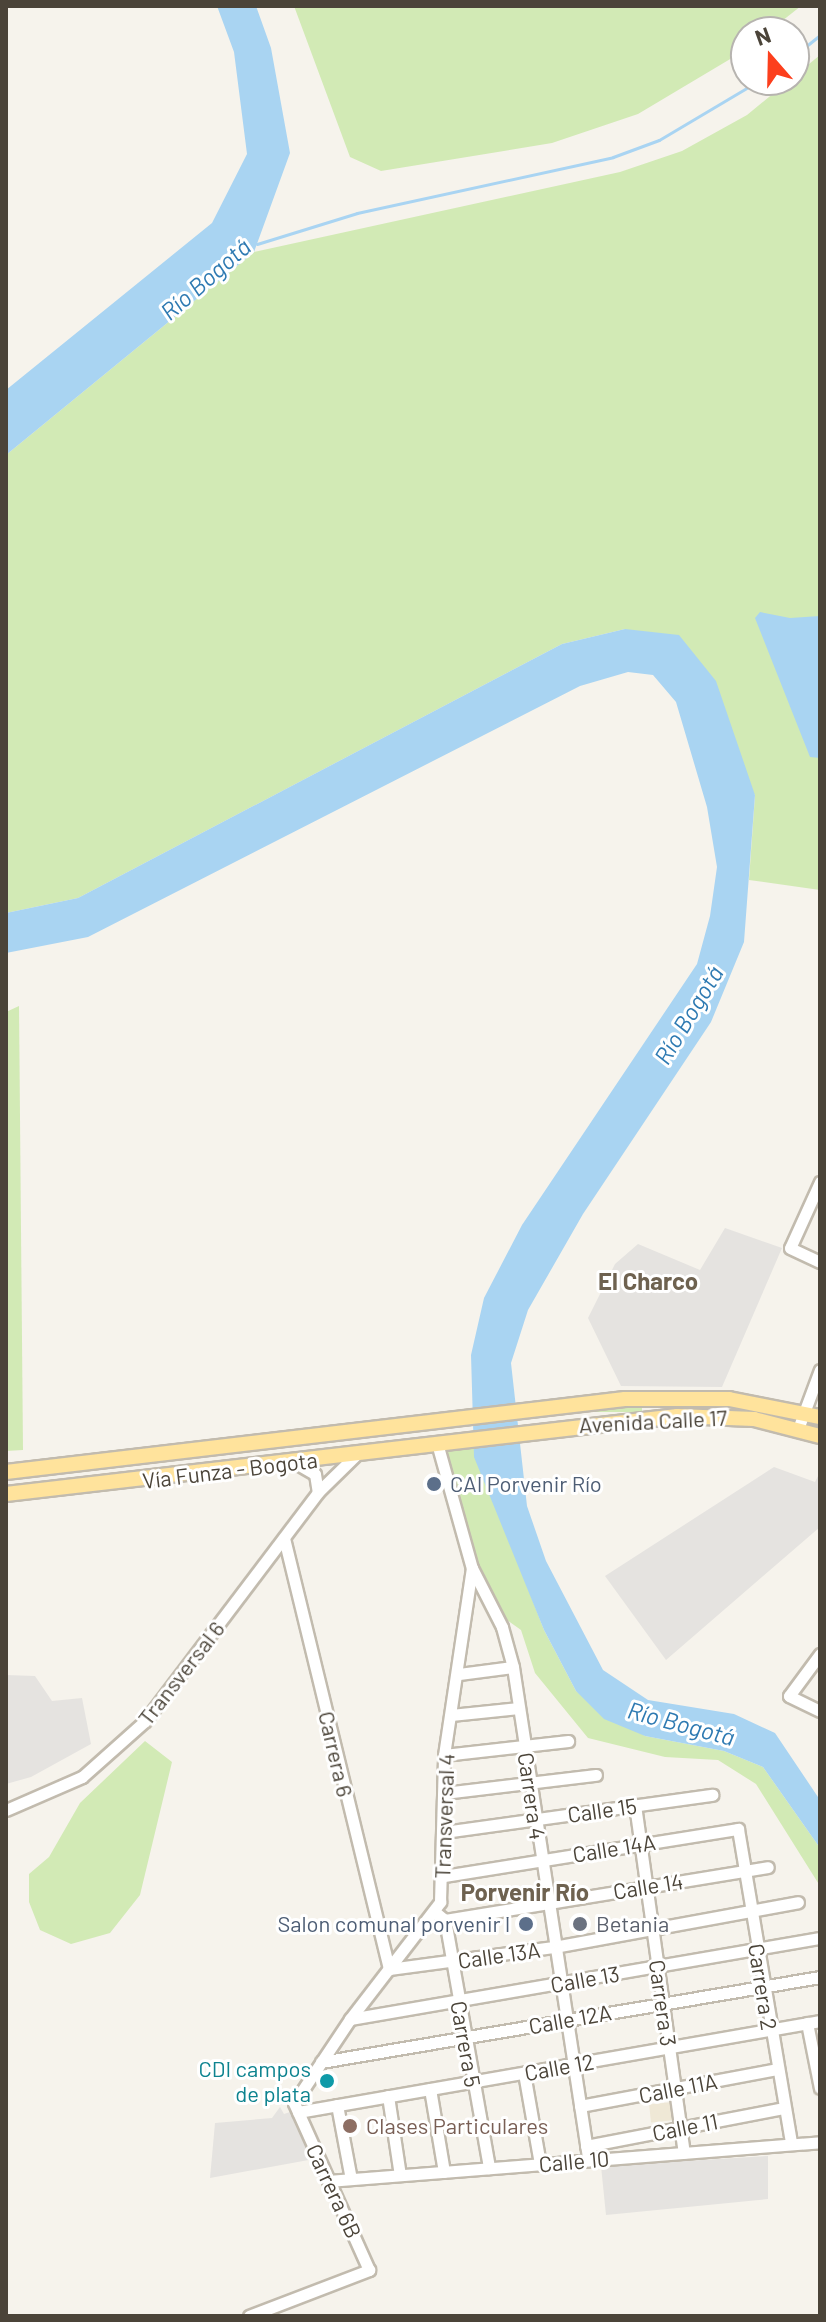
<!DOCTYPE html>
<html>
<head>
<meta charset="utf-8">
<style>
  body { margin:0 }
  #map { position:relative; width:826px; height:2322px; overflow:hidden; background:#f6f3ec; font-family:Barlow,sans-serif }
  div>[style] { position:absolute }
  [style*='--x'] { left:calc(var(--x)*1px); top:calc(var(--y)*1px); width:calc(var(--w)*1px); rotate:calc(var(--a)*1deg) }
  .education>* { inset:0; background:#efe8d6; transform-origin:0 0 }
  .green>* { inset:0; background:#d2eab5; transform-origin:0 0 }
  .parking>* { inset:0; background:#e5e3e0 }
  .water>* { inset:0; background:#a9d4f2 }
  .stream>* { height:3px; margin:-1.5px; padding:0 1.5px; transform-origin:1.5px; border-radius:1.5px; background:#a9d4f2 }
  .roads { filter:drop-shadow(2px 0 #c2bbae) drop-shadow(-2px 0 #c2bbae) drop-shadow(0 2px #c2bbae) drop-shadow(0 -2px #c2bbae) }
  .minor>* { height:11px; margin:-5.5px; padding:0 5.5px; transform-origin:5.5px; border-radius:5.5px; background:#fff }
  .major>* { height:14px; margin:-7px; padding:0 7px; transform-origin:7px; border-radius:7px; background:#ffe39c }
  .dots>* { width:22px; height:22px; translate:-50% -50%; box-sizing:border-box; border:4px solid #fff; border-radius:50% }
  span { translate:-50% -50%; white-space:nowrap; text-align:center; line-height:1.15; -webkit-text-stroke:6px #fff; paint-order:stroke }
  .street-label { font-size:22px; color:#4b4439 }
  .service-label { font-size:22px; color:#4e5e75 }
  .left { translate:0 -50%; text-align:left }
  .right { translate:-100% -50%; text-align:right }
  .worship-label { font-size:22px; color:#5b616d }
  .culture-label { font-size:22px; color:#0d838f }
  .education-label { font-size:22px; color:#785e54 }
  .water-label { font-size:24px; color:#2e7ab2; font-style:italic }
  .neighbourhood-label { font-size:24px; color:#6e6250; font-weight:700 }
  .frame { position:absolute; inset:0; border:8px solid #4b4439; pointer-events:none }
  .north { position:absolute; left:730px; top:16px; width:80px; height:80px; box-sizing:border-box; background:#fff; border:2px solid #b7b4b0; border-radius:50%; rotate:340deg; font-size:22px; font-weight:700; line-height:32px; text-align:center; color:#4b4439 }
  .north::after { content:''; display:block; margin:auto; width:28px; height:36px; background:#fc3f1d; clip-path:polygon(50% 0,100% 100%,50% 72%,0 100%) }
</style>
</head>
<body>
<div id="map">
  <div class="education">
    <i style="left:673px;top:2102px;width:18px;height:24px;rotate:84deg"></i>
  </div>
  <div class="green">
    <i style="clip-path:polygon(294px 6px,801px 6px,768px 32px,746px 32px,742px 52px,638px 114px,552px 143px,381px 171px,350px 157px)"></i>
    <i style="clip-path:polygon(820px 55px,820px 890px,749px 880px,755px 795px,625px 629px,562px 644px,78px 898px,6px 913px,6px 455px,254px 252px,620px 172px,682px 151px,747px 115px)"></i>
    <i style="clip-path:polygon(19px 1006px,23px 1450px,6px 1451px,6px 1012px)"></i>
    <i style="left:642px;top:1404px;width:8px;height:112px;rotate:90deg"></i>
    <i style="clip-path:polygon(472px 1444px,544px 1630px,576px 1691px,645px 1736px,724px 1751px,763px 1767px,820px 1848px,820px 1886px,756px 1784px,718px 1760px,665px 1757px,588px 1738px,535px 1673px,521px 1630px,507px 1620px,476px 1564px,444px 1448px)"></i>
    <i style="clip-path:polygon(145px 1741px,172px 1762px,140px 1895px,110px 1933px,71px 1944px,40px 1930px,29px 1902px,29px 1874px,49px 1857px,80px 1803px)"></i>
  </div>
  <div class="parking">
    <i style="clip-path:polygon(725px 1228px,782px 1248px,722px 1387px,621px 1386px,588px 1318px,615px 1264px,638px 1244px,700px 1270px)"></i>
    <i style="clip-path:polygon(774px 1467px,815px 1482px,820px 1472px,820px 1527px,666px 1660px,605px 1576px)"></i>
    <i style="clip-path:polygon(6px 1675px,35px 1676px,52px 1701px,82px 1698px,91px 1744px,31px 1777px,6px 1784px)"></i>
    <i style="clip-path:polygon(280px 2107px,284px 2114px,290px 2112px,314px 2159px,210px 2178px,215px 2123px,272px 2118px)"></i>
    <i style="clip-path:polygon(768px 2156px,768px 2199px,606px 2215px,601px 2166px)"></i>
  </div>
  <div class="water">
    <i style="clip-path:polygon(217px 6px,256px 6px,271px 48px,290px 153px,254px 252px,6px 455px,6px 390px,212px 223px,247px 154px,234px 52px)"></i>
    <i style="clip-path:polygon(760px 612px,790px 618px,820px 616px,820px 758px,810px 757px,755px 618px)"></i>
    <i style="clip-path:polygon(625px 629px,679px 635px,716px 681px,755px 795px,744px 942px,711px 1022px,583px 1214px,528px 1310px,511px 1363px,527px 1506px,546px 1561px,603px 1670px,648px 1700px,734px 1714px,775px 1733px,820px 1800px,820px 1848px,763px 1767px,724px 1751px,645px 1736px,604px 1719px,576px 1691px,544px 1630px,474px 1457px,471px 1355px,484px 1298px,522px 1225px,697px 964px,710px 916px,717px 867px,707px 807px,676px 702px,653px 675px,628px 672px,580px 686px,88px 937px,6px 953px,6px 913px,78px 898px,562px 644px)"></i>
  </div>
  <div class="stream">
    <i style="--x:794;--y:56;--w:33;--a:-39"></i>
    <i style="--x:257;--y:244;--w:105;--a:-17.2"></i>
    <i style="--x:357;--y:213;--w:262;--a:-12.3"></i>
    <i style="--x:613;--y:157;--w:49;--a:-20.3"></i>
    <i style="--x:659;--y:140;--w:117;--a:-30.7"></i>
  </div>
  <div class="roads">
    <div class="minor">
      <i style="--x:820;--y:1182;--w:72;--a:114.4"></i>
      <i style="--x:790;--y:1248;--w:33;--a:25"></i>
      <i style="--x:798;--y:1429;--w:63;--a:-69.6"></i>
      <i style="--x:437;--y:1443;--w:130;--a:74.4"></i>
      <i style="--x:472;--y:1568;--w:66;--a:63"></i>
      <i style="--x:502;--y:1627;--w:41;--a:74.6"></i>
      <i style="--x:513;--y:1667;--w:499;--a:81.3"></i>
      <i style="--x:294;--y:1462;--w:24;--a:30"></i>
      <i style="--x:315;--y:1474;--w:18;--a:81"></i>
      <i style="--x:284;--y:1538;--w:444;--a:76.3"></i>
      <i style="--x:820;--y:1654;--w:52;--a:126.4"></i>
      <i style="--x:789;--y:1696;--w:34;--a:26"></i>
      <i style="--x:459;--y:1674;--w:54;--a:-7.4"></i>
      <i style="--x:451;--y:1715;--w:68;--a:-5.9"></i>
      <i style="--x:444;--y:1755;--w:125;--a:-6.4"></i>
      <i style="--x:444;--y:1793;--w:153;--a:-6.8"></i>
      <i style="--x:635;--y:1805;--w:351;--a:82"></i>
      <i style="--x:6;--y:1810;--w:83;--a:-23.5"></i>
      <i style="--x:82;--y:1777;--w:84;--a:-41.6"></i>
      <i style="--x:145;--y:1721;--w:287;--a:-52.9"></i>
      <i style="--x:318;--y:1492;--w:56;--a:-44.3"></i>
      <i style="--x:444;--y:1832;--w:271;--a:-7.9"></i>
      <i style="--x:444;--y:1876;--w:298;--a:-9.1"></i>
      <i style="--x:738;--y:1829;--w:319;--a:80.4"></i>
      <i style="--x:435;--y:1912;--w:13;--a:39"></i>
      <i style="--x:445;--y:1920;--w:327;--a:-9.3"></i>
      <i style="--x:445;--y:1920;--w:252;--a:79.9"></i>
      <i style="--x:389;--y:1969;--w:166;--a:-7.6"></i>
      <i style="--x:554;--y:1947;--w:248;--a:-10.4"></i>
      <i style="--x:350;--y:2019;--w:477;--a:-9.8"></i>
      <i style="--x:807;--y:2023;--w:66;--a:78.7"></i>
      <i style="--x:321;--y:2062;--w:506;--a:-9.67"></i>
      <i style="--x:524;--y:2073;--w:92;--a:80"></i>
      <i style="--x:430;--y:2089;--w:84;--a:80.4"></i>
      <i style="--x:388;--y:2096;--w:80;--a:81.4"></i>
      <i style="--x:337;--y:2105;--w:75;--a:79.3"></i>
      <i style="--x:580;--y:2106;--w:200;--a:-10.6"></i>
      <i style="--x:298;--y:2112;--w:530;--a:-9.89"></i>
      <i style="--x:586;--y:2146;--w:202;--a:-10.9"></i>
      <i style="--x:328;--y:2181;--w:494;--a:-4.5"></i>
      <i style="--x:249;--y:2316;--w:129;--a:-21"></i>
      <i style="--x:369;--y:2270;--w:183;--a:-114.2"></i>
      <i style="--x:294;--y:2103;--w:101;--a:-56.3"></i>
      <i style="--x:350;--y:2019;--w:148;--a:-52.4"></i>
      <i style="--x:440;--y:1902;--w:147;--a:-88.4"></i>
      <i style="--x:444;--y:1755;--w:189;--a:-81.5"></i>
    </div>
    <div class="major">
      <i style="--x:6;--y:1472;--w:623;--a:-6.73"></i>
      <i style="--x:625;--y:1399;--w:104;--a:0"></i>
      <i style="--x:729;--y:1399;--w:93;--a:11.2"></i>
      <i style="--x:6;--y:1494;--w:676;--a:-6.63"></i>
      <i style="--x:677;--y:1416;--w:77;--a:2.2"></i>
      <i style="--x:754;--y:1419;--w:68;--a:14.4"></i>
    </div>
  </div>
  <div class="dots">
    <i style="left:434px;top:1484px;background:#5c6f8a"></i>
    <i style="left:526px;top:1924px;background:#5c6f8a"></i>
    <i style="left:580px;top:1924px;background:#6b7280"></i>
    <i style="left:327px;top:2081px;background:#0f9aa8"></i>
    <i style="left:350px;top:2126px;background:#8d6e63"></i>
  </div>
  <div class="street-label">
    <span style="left:653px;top:1421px;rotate:-3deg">Avenida Calle 17</span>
    <span style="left:230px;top:1470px;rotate:-7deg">Vía Funza - Bogota</span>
    <span style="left:181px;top:1673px;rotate:-52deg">Transversal 6</span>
    <span style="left:336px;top:1754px;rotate:77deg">Carrera 6</span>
    <span style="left:532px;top:1796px;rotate:82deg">Carrera 4</span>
    <span style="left:602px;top:1810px;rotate:-8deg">Calle 15</span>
    <span style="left:444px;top:1816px;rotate:-88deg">Transversal 4</span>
    <span style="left:614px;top:1848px;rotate:-9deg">Calle 14A</span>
    <span style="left:648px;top:1886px;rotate:-9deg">Calle 14</span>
    <span style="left:499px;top:1955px;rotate:-8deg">Calle 13A</span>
    <span style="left:585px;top:1979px;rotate:-10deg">Calle 13</span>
    <span style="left:763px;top:1987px;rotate:81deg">Carrera 2</span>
    <span style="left:663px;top:2003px;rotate:82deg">Carrera 3</span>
    <span style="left:570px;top:2019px;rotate:-10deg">Calle 12A</span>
    <span style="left:466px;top:2044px;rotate:80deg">Carrera 5</span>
    <span style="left:559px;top:2067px;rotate:-10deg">Calle 12</span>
    <span style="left:678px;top:2088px;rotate:-11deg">Calle 11A</span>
    <span style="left:685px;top:2127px;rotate:-11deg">Calle 11</span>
    <span style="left:574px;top:2161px;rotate:-5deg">Calle 10</span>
    <span style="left:334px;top:2191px;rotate:65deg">Carrera 6B</span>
  </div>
  <div class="service-label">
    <span class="left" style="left:450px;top:1484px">CAI Porvenir Río</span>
    <span class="right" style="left:510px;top:1924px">Salon comunal porvenir l</span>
  </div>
  <div class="worship-label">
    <span class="left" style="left:596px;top:1924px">Betania</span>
  </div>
  <div class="culture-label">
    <span class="right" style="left:311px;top:2081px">CDI campos<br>de plata</span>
  </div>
  <div class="education-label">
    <span class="left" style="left:366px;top:2126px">Clases Particulares</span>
  </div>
  <div class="water-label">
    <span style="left:205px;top:279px;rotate:-41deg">Río Bogotá</span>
    <span style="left:688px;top:1015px;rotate:-59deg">Río Bogotá</span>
    <span style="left:681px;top:1723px;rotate:15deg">Río Bogotá</span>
  </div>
  <div class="neighbourhood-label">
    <span style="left:648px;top:1281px">El Charco</span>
    <span style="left:525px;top:1892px">Porvenir Río</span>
  </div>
  <div class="frame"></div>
  <div class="north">N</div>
</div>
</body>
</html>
